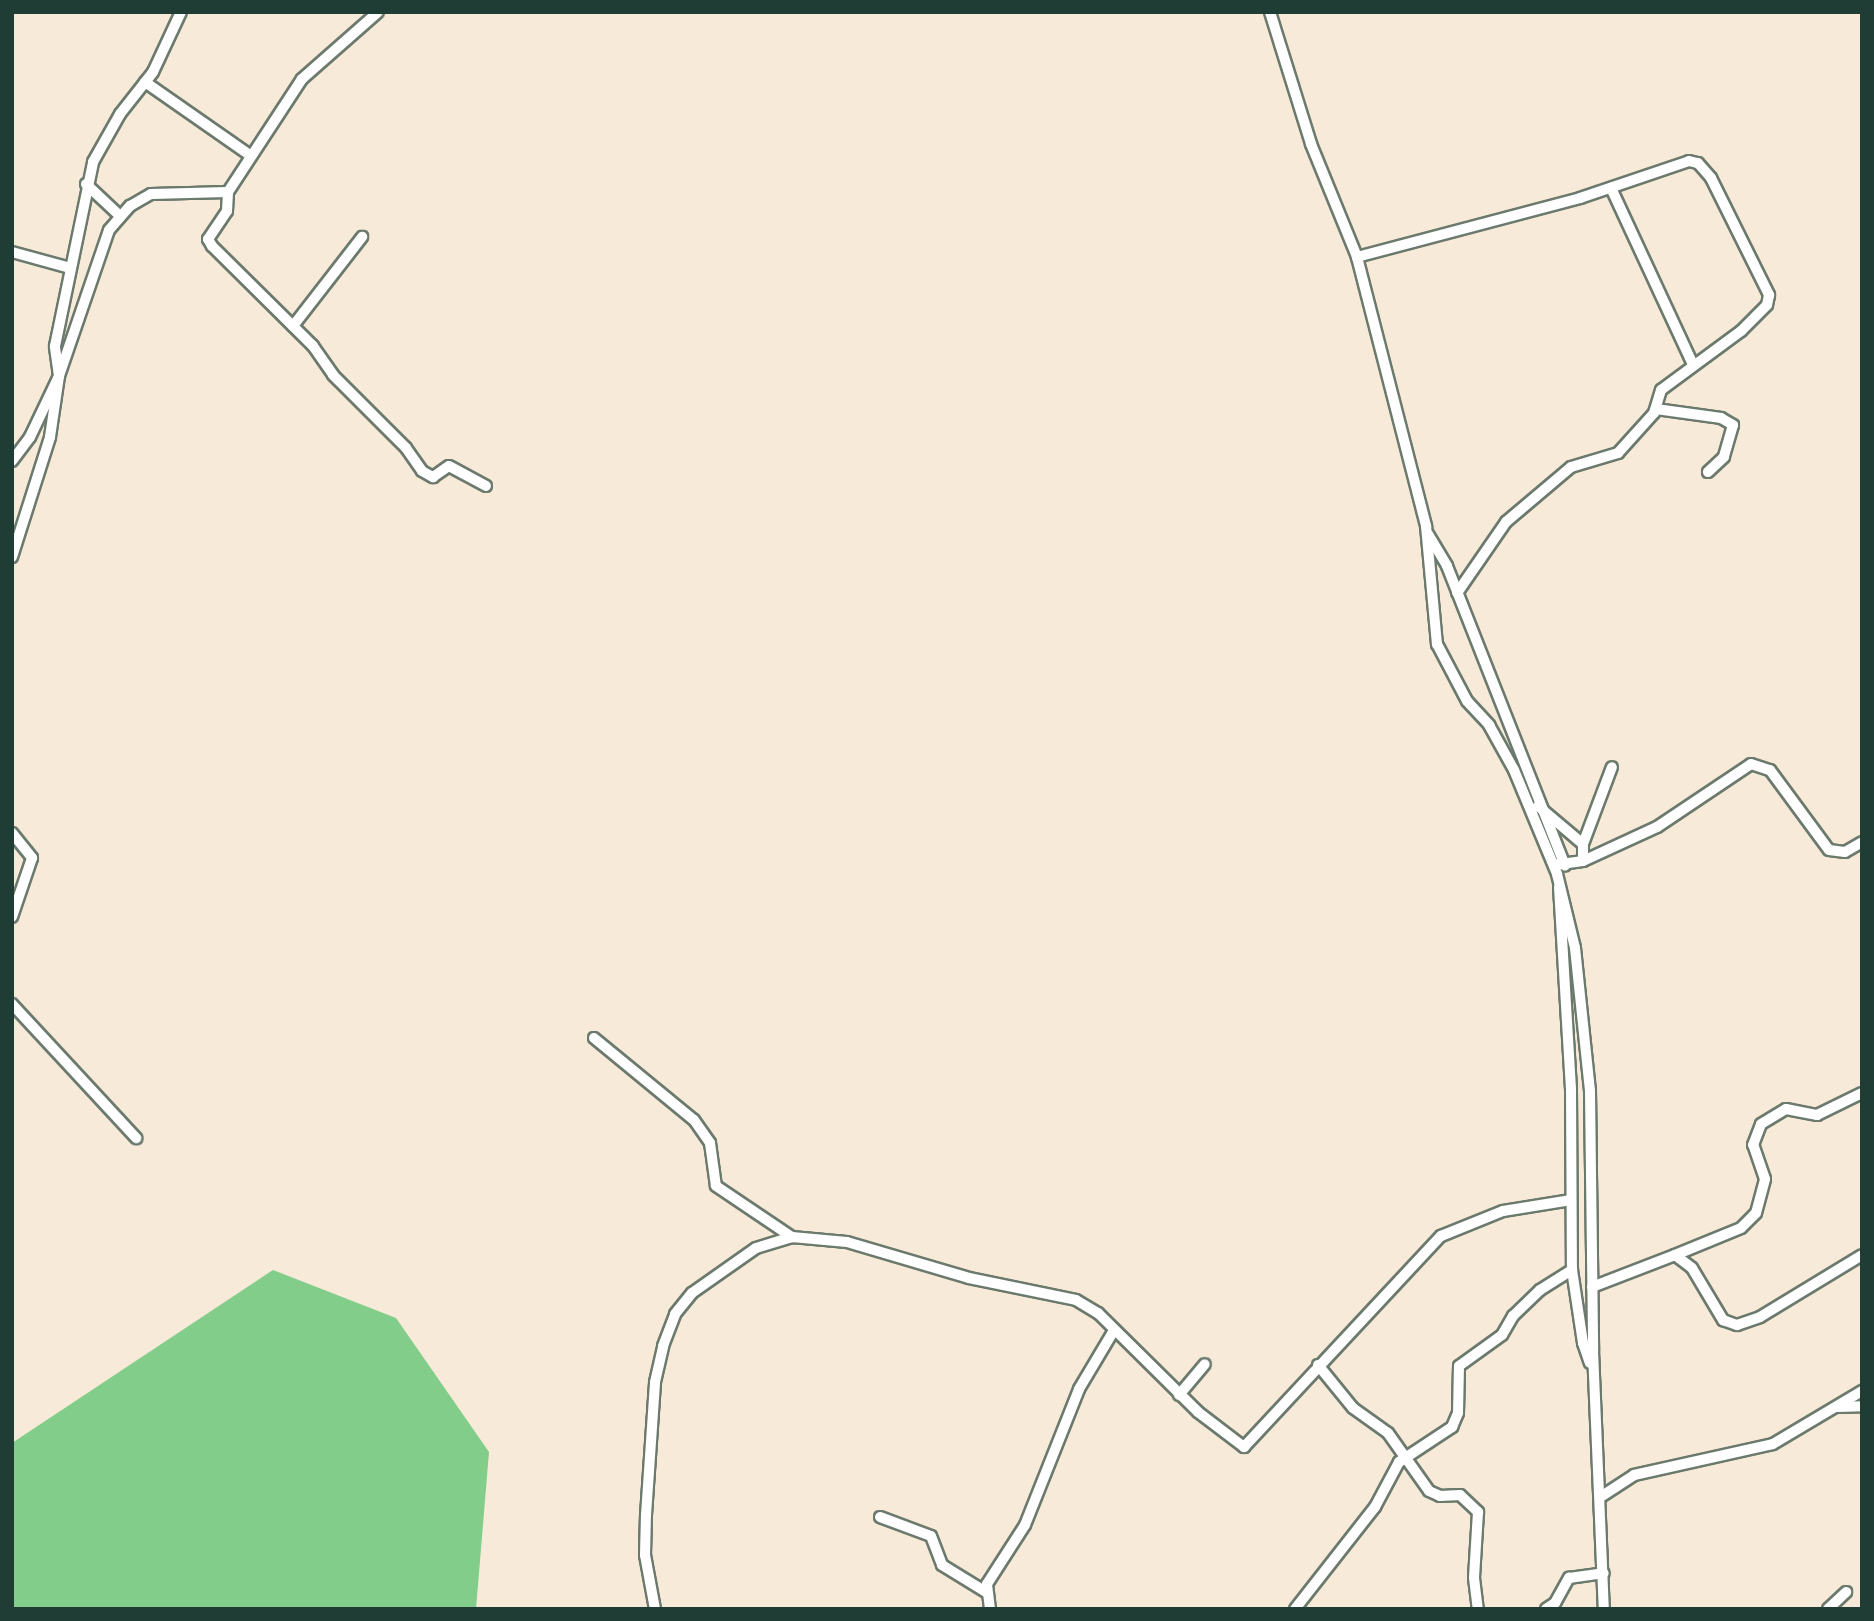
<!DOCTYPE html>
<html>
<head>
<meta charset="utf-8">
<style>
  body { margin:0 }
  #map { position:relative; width:1874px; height:1621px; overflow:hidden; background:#f8ead8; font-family:"Old Standard TT",serif }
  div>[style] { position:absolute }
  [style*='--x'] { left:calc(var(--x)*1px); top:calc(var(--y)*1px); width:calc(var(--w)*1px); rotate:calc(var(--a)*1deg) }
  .green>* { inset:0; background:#82cd8a }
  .roads { filter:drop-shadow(2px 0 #6b7a6d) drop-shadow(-2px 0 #6b7a6d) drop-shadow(0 2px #6b7a6d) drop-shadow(0 -2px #6b7a6d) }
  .street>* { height:10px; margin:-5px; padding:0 5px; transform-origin:5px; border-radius:5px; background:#fff }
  span { translate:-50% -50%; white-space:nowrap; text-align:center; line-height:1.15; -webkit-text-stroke:5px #fff; paint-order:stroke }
  .frame { position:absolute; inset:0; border:14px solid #1f3d34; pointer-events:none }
</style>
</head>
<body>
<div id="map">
  <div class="green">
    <i style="clip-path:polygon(273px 1270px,396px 1318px,489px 1452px,476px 1609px,12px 1609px,12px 1443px)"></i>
  </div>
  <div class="roads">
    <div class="street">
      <i style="--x:1270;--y:12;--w:138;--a:72.7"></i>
      <i style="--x:1311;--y:144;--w:122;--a:67.8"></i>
      <i style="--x:1357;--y:257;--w:278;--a:75.6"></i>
      <i style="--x:1426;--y:526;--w:119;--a:84.7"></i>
      <i style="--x:1437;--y:644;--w:64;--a:62.2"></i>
      <i style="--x:1467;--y:701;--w:33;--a:47"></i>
      <i style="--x:1489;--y:725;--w:51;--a:60.9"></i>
      <i style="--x:1514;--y:770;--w:113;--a:67.5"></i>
      <i style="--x:1557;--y:874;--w:76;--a:76.3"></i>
      <i style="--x:1575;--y:948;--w:144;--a:84"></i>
      <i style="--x:1590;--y:1091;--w:260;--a:89.3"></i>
      <i style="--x:1593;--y:1351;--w:258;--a:87.6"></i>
      <i style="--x:145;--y:82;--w:129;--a:34.9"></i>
      <i style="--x:86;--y:184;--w:47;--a:43.3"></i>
      <i style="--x:1611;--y:188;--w:195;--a:65.1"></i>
      <i style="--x:228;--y:192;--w:19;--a:93"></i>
      <i style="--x:227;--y:211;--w:34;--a:124"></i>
      <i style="--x:208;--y:239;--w:8;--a:60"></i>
      <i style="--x:212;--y:246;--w:142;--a:44.7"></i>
      <i style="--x:313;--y:346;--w:35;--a:55"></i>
      <i style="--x:333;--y:375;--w:103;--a:45"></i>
      <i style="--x:406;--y:448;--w:28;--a:55"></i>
      <i style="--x:422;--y:471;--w:13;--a:29"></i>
      <i style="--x:433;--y:477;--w:19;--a:-35"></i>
      <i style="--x:449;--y:466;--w:42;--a:28.4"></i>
      <i style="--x:12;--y:252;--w:60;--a:15.4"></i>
      <i style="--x:1357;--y:257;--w:231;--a:-14.8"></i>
      <i style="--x:1580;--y:198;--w:115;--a:-18.7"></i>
      <i style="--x:1689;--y:161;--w:9;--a:13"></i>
      <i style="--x:1698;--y:163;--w:20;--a:49"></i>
      <i style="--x:1711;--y:178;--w:131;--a:63.6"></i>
      <i style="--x:1769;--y:295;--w:10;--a:101"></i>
      <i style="--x:1767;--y:305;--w:37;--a:135"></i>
      <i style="--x:1741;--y:331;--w:99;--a:143.6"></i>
      <i style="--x:1661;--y:390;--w:24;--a:107"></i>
      <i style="--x:1654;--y:413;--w:54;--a:132"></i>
      <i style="--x:1618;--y:453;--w:49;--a:163.4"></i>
      <i style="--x:1571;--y:467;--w:85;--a:139.8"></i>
      <i style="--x:1506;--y:522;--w:86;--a:124.6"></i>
      <i style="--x:293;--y:326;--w:113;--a:-52.2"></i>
      <i style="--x:1656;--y:409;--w:66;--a:7.9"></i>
      <i style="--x:1721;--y:418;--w:14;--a:30"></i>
      <i style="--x:1733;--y:425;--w:33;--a:106"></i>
      <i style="--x:1724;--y:457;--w:22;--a:137"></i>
      <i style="--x:12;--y:461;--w:30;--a:-53"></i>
      <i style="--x:30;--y:437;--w:68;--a:-64.6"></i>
      <i style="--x:59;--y:376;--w:30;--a:-98"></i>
      <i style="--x:55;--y:346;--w:188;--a:-78.3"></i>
      <i style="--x:93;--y:162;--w:55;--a:-60.6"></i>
      <i style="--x:120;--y:114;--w:53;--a:-51.8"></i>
      <i style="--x:153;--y:72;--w:66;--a:-65"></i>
      <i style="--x:1428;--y:534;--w:37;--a:59"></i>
      <i style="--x:1447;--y:566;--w:322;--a:68.5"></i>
      <i style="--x:12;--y:557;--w:126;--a:-72.4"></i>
      <i style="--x:50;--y:437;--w:62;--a:-81.6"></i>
      <i style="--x:59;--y:376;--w:154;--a:-71.1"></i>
      <i style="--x:109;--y:230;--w:32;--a:-49"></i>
      <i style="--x:130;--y:206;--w:24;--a:-30"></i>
      <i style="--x:151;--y:194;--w:77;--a:-1.5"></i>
      <i style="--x:228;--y:192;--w:135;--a:-56.8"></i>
      <i style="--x:302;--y:79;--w:101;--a:-41.4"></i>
      <i style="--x:1538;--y:806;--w:59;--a:40.2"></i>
      <i style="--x:12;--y:833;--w:32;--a:51"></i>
      <i style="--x:32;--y:858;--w:62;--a:108.7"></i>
      <i style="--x:1583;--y:861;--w:17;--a:-90"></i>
      <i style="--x:1583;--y:844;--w:82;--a:-69.4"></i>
      <i style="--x:1554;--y:865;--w:29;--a:-8"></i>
      <i style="--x:1583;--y:861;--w:81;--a:-24.7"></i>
      <i style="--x:1657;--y:827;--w:113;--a:-33.8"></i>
      <i style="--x:1751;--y:764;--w:20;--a:18"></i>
      <i style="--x:1770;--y:770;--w:99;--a:53.6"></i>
      <i style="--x:1829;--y:850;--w:16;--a:7"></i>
      <i style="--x:1845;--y:852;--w:20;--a:-30"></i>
      <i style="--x:1559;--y:887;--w:203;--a:86.6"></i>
      <i style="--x:1571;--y:1090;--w:180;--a:89.7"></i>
      <i style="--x:1572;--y:1270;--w:74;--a:81.4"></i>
      <i style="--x:1583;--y:1343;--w:21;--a:71"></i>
      <i style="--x:12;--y:1004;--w:183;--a:47.2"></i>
      <i style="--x:594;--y:1038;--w:129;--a:39.4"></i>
      <i style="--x:694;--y:1120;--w:28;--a:55"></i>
      <i style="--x:710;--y:1143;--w:43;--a:82.1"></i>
      <i style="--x:716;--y:1186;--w:92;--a:33.9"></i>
      <i style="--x:1675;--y:1255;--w:71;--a:-22.2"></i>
      <i style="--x:1741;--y:1228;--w:21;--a:-45"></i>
      <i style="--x:1756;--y:1213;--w:35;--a:-75"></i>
      <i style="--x:1765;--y:1179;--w:36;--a:-109"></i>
      <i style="--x:1753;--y:1145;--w:22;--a:-69"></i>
      <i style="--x:1761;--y:1124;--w:29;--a:-31"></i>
      <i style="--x:1786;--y:1109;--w:32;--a:11"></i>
      <i style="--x:1817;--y:1115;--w:50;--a:-26.1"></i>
      <i style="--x:1592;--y:1287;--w:89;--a:-21.1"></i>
      <i style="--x:1675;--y:1255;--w:21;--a:37"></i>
      <i style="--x:1692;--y:1268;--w:61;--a:59.2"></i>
      <i style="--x:1723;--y:1320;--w:15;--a:20"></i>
      <i style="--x:1737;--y:1325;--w:24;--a:-19"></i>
      <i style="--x:1760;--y:1317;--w:119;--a:-31.3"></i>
      <i style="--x:1318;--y:1365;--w:55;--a:50.9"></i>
      <i style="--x:1353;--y:1408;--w:43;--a:35.5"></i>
      <i style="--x:1388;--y:1433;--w:71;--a:54.7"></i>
      <i style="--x:1429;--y:1491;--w:12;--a:24"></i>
      <i style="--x:1440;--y:1496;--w:20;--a:-3"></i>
      <i style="--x:1460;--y:1495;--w:25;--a:43"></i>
      <i style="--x:1478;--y:1512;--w:66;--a:93.5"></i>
      <i style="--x:1474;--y:1578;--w:31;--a:83"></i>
      <i style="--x:1179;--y:1395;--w:40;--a:-50"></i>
      <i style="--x:1838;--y:1407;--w:24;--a:-2"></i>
      <i style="--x:1602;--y:1496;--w:38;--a:-33"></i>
      <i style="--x:1634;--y:1475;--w:142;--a:-12.6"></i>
      <i style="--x:1773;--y:1444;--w:104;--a:-30.8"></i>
      <i style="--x:880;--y:1517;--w:54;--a:20.4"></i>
      <i style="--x:931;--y:1536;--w:31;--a:69"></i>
      <i style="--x:942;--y:1565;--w:52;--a:31.5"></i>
      <i style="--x:655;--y:1609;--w:55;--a:-100.5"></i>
      <i style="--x:645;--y:1555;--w:40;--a:-88.6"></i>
      <i style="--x:646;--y:1515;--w:133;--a:-86.1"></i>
      <i style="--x:655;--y:1382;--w:37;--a:-77"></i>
      <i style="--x:663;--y:1346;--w:34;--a:-69"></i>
      <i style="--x:675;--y:1314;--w:27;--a:-51"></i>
      <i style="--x:692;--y:1293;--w:78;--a:-35.1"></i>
      <i style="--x:756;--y:1248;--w:38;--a:-17"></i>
      <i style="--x:792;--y:1237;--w:55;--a:5.2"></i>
      <i style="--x:847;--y:1242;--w:127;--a:16.4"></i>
      <i style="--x:969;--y:1278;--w:109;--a:11.6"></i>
      <i style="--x:1076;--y:1300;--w:26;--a:31"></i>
      <i style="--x:1098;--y:1313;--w:141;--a:44.7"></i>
      <i style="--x:1198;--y:1412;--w:58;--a:37.3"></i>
      <i style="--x:1244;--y:1447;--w:289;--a:-47"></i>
      <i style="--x:1441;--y:1236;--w:67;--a:-22"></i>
      <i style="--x:1503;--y:1211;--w:69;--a:-9.2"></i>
      <i style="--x:990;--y:1609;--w:25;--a:-97"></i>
      <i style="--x:987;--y:1584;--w:70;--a:-57.2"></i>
      <i style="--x:1025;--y:1525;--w:146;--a:-68.3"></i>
      <i style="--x:1079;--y:1389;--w:66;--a:-59.2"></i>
      <i style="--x:1295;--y:1609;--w:130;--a:-51.9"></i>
      <i style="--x:1375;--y:1507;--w:51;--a:-61.9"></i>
      <i style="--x:1399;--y:1462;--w:64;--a:-33.4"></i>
      <i style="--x:1452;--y:1427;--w:15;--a:-67"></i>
      <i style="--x:1458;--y:1413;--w:47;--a:-88.8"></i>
      <i style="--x:1459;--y:1366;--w:53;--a:-35.8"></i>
      <i style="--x:1502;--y:1335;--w:22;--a:-60"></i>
      <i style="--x:1513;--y:1316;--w:37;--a:-44"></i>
      <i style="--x:1540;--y:1290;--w:38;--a:-32"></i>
      <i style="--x:1546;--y:1609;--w:11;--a:-34"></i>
      <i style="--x:1555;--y:1603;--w:29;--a:-61"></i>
      <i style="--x:1569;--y:1578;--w:35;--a:-8"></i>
      <i style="--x:1828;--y:1609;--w:25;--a:-43"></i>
    </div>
  </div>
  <div class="frame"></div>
</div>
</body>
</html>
